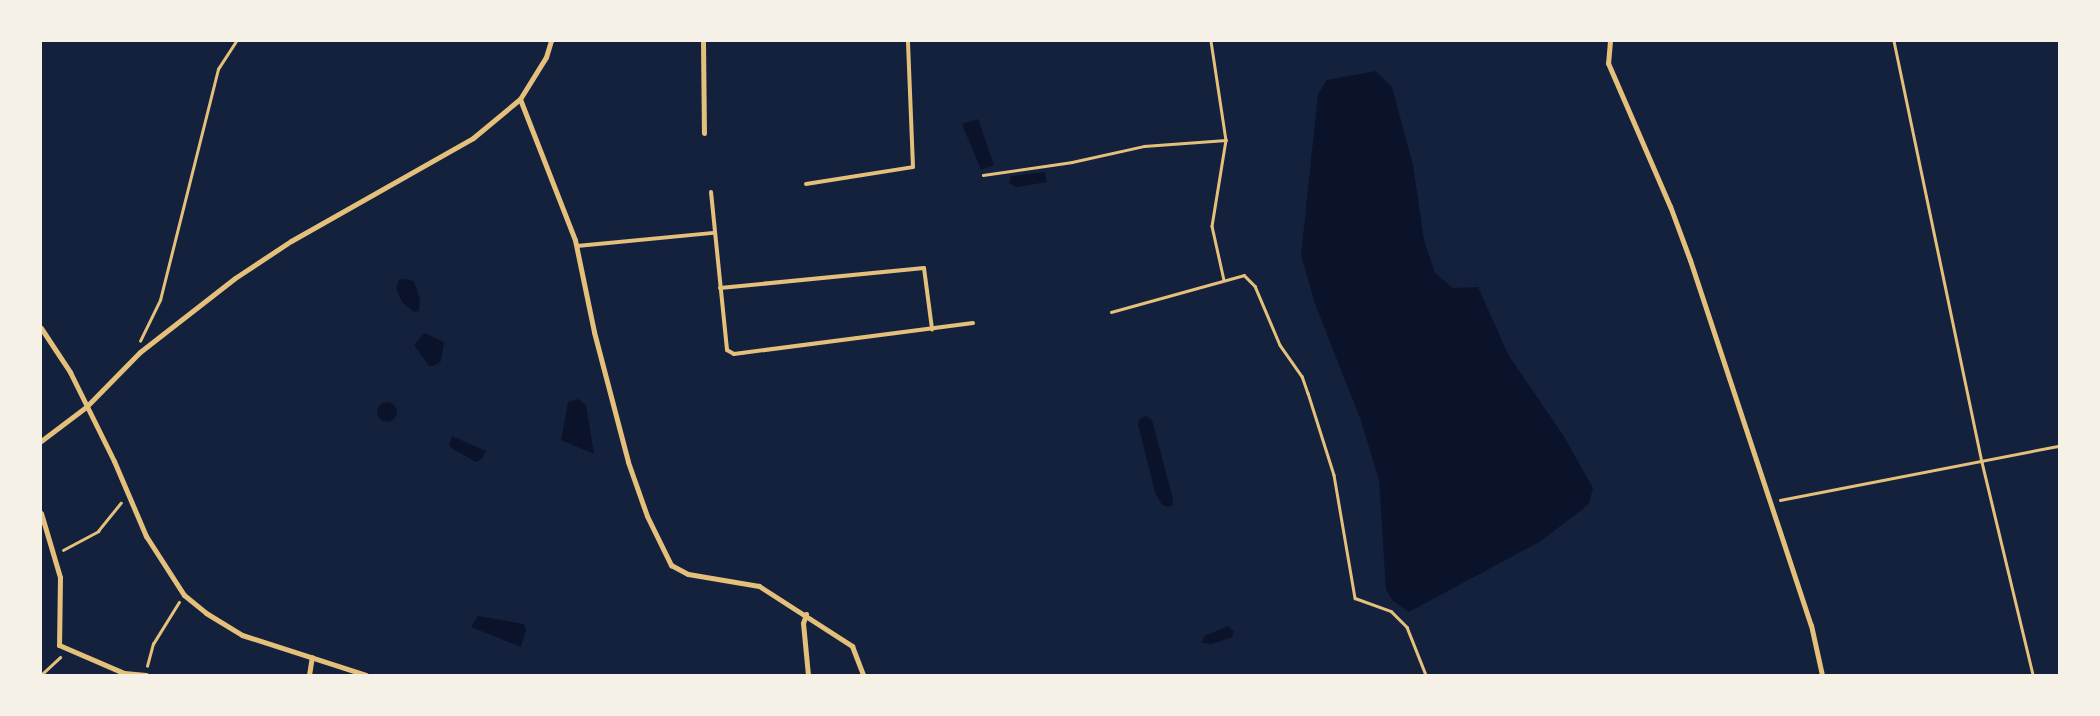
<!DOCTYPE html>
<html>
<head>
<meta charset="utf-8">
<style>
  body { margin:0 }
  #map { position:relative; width:2100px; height:716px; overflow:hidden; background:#14213d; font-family:Lato,sans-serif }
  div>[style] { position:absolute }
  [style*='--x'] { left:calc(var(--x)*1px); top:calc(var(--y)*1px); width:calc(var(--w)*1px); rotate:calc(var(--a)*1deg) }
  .water>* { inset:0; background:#0b132b }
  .round { border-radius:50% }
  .path>* { height:2.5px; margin:-1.25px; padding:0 1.25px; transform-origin:1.25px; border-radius:1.25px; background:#e5c07b }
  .service>* { height:4px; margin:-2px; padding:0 2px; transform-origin:2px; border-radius:2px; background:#e5c07b }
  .minor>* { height:5px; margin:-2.5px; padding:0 2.5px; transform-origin:2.5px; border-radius:2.5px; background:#e5c07b }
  span { translate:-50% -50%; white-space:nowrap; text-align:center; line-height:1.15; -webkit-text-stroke:4px #f6f1e7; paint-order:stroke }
  .frame { position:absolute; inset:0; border:42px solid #f6f1e7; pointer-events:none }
</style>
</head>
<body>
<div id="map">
  <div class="water">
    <i style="clip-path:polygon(1376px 71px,1392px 87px,1413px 165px,1424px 240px,1435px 273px,1453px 288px,1478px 287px,1509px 356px,1563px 435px,1593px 488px,1589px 504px,1541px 541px,1409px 612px,1393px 601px,1386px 590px,1379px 480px,1360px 418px,1315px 304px,1301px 255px,1318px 94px,1327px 80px)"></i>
    <i style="clip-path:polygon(978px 119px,994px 165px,981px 170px,962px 124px)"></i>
    <i style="clip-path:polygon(1045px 172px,1047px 182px,1017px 187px,1009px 183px,1011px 176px)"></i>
    <i style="clip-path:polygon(405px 279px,414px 281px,420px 300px,419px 311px,414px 312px,402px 302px,396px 288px,399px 280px)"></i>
    <i style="clip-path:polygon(424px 333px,444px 342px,441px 361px,434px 366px,429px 366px,414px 345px)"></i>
    <i style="clip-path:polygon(578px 399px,586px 405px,594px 454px,561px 440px,568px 402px)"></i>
    <i class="round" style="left:377px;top:402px;width:20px;height:20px"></i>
    <i style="clip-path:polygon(1146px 416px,1152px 420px,1173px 499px,1173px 505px,1168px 507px,1162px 505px,1155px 492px,1138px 424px,1140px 419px)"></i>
    <i style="clip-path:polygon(452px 436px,486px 451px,482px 459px,476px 462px,453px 449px,449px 445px)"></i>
    <i style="clip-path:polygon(478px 616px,524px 624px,526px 630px,521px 647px,471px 627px)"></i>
    <i style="clip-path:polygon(1228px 626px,1234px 631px,1232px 637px,1212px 644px,1202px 643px,1204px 636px)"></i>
  </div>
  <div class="path">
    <i style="--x:1211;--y:41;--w:100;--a:81.4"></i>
    <i style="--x:1226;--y:140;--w:87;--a:99.2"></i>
    <i style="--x:1212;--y:226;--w:55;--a:77.5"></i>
    <i style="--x:1894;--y:41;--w:430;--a:78.2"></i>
    <i style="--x:1982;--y:462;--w:219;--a:76.5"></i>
    <i style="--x:983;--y:175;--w:90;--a:-8.3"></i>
    <i style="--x:1072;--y:162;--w:74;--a:-12.5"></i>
    <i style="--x:1144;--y:146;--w:82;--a:-4.2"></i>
    <i style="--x:1111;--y:312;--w:138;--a:-15.5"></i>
    <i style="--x:1244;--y:275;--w:16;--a:45"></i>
    <i style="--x:1255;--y:286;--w:64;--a:67"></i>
    <i style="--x:1280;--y:345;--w:38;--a:55"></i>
    <i style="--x:1302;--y:376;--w:18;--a:71"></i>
    <i style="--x:1308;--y:393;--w:86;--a:72.4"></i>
    <i style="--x:1334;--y:475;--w:125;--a:80.3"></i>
    <i style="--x:1355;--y:598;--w:38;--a:20"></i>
    <i style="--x:1391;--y:611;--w:23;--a:45"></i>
    <i style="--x:1407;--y:627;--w:52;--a:68.4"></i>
    <i style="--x:140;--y:341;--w:46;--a:-64"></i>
    <i style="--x:160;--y:300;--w:238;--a:-75.9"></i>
    <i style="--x:218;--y:69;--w:33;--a:-57"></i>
    <i style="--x:1780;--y:500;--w:284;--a:-11"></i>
    <i style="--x:63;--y:550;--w:40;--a:-28"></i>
    <i style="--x:98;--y:531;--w:36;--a:-51"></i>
    <i style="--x:147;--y:666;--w:23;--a:-75"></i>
    <i style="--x:153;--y:644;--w:49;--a:-58.2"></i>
    <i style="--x:41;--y:675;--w:26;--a:-43"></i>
  </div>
  <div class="service">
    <i style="--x:806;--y:184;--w:108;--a:-9"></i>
    <i style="--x:913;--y:167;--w:126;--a:-92.3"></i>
    <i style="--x:711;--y:192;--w:159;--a:84.2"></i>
    <i style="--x:727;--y:350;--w:8;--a:30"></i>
    <i style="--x:734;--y:354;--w:241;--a:-7.4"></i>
    <i style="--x:577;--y:246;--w:137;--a:-5.5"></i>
    <i style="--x:720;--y:288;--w:205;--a:-5.6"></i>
    <i style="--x:924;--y:268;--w:62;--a:82.5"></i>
  </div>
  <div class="minor">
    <i style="--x:703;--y:41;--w:92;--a:89.4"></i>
    <i style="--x:1610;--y:41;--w:22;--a:95"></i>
    <i style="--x:1608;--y:63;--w:156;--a:66.6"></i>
    <i style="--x:1670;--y:206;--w:58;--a:69.7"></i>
    <i style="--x:1690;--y:260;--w:385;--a:71.7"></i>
    <i style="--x:1811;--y:625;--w:51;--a:77.6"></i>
    <i style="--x:520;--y:99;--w:151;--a:68.7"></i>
    <i style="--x:575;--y:240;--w:94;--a:78.3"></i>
    <i style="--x:594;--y:332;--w:134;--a:75.3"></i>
    <i style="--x:628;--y:462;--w:57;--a:70.6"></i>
    <i style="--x:647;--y:516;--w:55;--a:63.9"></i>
    <i style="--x:671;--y:565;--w:19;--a:28"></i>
    <i style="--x:688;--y:574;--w:72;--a:9.6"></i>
    <i style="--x:759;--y:586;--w:111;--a:32.8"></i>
    <i style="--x:852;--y:646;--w:31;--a:69"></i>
    <i style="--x:41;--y:328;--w:53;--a:56.6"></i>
    <i style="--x:70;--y:372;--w:99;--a:63.7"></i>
    <i style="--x:114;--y:461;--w:82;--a:66.9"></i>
    <i style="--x:146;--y:536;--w:70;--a:57.2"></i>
    <i style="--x:184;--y:595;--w:28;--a:39"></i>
    <i style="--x:206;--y:613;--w:42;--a:31.4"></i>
    <i style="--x:242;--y:635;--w:130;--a:17.9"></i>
    <i style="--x:41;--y:441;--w:56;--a:-37.1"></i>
    <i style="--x:86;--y:407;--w:77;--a:-45.5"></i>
    <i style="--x:140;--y:352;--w:120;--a:-37.9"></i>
    <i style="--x:235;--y:278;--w:67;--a:-33.5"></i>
    <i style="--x:291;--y:241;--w:209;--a:-29.5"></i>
    <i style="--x:473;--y:138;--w:61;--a:-39.7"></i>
    <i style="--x:520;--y:99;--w:49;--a:-58.2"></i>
    <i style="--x:546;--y:57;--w:17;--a:-73"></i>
    <i style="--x:41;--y:513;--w:67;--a:73.5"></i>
    <i style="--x:60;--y:577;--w:68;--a:90.8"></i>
    <i style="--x:59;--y:645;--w:71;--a:23.3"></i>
    <i style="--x:124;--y:673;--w:22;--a:5"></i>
    <i style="--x:806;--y:614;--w:9;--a:108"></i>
    <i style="--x:803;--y:623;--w:52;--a:84.5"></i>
    <i style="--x:309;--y:675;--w:18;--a:-81"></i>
  </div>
  <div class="frame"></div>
</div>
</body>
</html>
